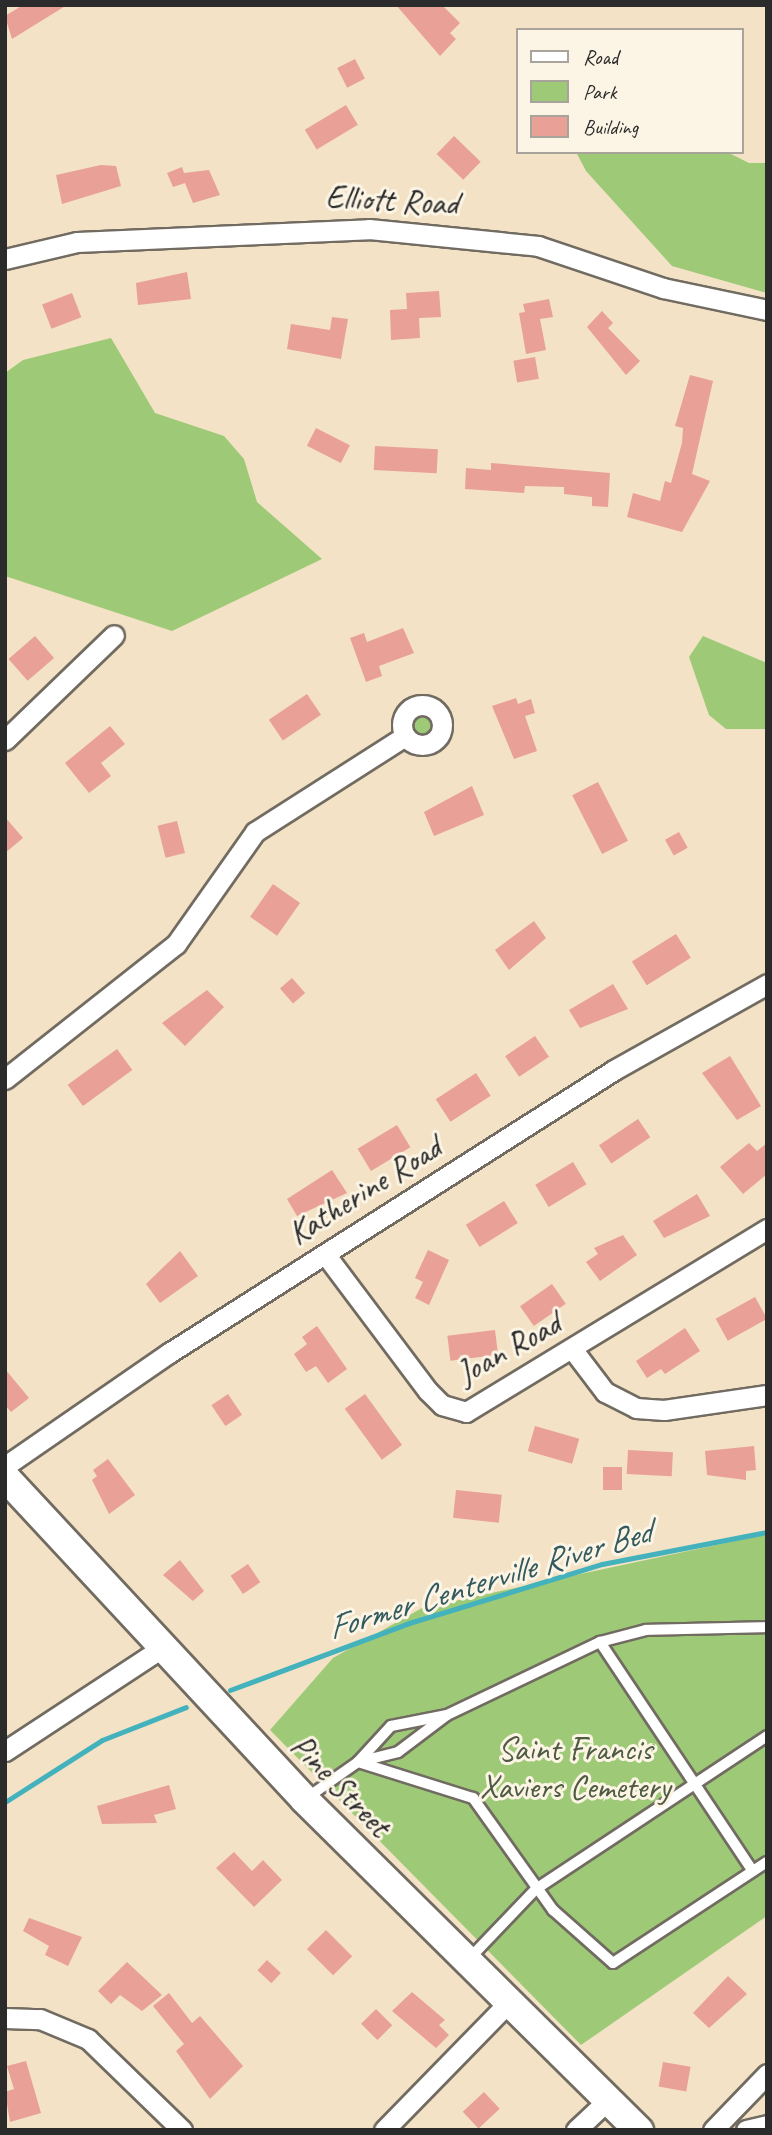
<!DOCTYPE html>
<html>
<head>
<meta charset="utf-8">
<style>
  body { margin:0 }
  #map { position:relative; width:772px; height:2135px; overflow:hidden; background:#f3e2c5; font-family:Caveat,sans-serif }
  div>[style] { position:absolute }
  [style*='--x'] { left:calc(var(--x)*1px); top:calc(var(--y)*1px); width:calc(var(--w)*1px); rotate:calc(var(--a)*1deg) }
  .green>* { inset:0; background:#9eca77 }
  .round { border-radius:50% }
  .stream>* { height:5px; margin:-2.5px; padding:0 2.5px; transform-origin:2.5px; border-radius:2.5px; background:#43b2bd }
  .building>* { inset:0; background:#e8a097; transform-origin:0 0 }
  .roads { filter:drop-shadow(2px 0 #716b61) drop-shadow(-2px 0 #716b61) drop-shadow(0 2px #716b61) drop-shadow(0 -2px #716b61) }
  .lane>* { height:10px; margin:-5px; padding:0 5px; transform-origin:5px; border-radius:5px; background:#fff }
  .street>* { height:19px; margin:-9.5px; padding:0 9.5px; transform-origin:9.5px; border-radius:9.5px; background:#fff }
  .street>.ring { margin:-9.5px; padding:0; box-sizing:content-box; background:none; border:19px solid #fff; border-radius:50% }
  .secondary>* { height:28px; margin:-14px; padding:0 14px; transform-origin:14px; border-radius:14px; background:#fff }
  span { translate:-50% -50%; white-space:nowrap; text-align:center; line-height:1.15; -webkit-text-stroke:6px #fcf5e5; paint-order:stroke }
  .street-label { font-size:33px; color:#2b2b2b }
  .park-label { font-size:33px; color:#4e5b42 }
  .water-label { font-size:35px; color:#335a5e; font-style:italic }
  .frame { position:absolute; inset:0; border:7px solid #2b2b2b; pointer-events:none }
  .legend { position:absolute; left:516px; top:28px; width:228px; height:126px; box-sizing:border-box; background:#fcf5e5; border:2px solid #a8a49b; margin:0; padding:9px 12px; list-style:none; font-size:21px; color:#2b2b2b }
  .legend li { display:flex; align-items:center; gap:14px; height:35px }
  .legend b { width:35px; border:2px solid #a8a49b }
</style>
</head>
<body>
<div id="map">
  <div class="green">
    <i style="clip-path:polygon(576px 152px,727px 152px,749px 163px,767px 163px,767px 293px,672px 266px,586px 171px)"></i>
    <i style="clip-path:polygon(111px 338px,155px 413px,224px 436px,244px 459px,257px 502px,322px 559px,172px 631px,5px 576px,5px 373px,23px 360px)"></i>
    <i style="clip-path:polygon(703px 636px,767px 663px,767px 729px,726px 729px,709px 715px,689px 657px)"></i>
    <i class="round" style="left:409px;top:712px;width:26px;height:26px"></i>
    <i style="clip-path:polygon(767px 1534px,767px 1916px,581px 2045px,270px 1730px,333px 1658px,422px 1608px)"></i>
  </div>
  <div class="stream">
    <i style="--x:230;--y:1690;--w:191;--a:-20.5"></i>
    <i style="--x:409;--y:1623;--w:202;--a:-17"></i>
    <i style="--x:602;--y:1564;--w:168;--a:-11"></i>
    <i style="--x:5;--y:1802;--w:115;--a:-32.6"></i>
    <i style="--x:102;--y:1740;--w:90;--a:-21.4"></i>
  </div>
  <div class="building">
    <i style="clip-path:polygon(23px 5px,67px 5px,12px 39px,5px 16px)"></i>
    <i style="clip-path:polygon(396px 5px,442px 5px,460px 23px,450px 33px,456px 39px,440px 56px)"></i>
    <i style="left:355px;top:59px;width:22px;height:20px;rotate:63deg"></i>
    <i style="left:346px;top:105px;width:23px;height:48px;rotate:59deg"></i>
    <i style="left:454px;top:136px;width:37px;height:25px;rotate:44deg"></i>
    <i style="clip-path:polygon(101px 165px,116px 166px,121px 186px,62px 204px,56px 175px)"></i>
    <i style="clip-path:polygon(182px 167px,184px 173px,209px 170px,220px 195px,193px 203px,185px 183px,173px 187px,167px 173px)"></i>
    <i style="clip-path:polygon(187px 272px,191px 299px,138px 305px,136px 283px)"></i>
    <i style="clip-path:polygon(439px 291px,441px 317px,419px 318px,420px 338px,391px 340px,390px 310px,407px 309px,406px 293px)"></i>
    <i style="left:72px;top:293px;width:26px;height:32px;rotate:69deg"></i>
    <i style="clip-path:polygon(549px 299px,553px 317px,540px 319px,546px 350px,526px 354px,519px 313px,525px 312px,523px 304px)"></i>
    <i style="clip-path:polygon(602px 311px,613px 323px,608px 328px,640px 361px,626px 375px,587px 327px)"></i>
    <i style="clip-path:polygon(332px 317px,348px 319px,341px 359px,287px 349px,291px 324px,330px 330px)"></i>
    <i style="left:535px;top:357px;width:22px;height:22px;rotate:80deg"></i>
    <i style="clip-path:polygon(690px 375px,713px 381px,692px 474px,710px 481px,682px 532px,627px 517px,633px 493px,660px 501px,665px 481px,671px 483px,682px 443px,683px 428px,675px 426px)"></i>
    <i style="left:316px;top:428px;width:38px;height:20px;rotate:27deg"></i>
    <i style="left:375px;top:446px;width:63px;height:24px;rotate:3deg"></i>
    <i style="clip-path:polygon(491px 463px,610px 473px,608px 507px,592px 506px,592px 497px,564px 494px,564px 487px,525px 486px,524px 493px,465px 489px,466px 468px,491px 470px)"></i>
    <i style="clip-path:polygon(403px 628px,414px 653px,379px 666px,382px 676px,366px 682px,350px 638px,364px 633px,367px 642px)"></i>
    <i style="left:35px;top:636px;width:29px;height:35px;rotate:49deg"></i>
    <i style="left:307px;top:694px;width:25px;height:46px;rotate:56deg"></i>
    <i style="clip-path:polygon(516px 698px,518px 704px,531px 699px,535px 713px,525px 716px,537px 751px,514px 759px,492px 706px)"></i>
    <i style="clip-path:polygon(110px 726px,125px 744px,101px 763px,111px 776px,89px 793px,65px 763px)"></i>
    <i style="left:598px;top:782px;width:66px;height:29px;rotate:63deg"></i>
    <i style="clip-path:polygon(472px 786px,484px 815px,434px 836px,424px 812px)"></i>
    <i style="clip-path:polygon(5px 817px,23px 838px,5px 853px)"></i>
    <i style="left:177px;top:821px;width:33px;height:20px;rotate:76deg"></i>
    <i style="left:679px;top:832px;width:18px;height:16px;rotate:61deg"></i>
    <i style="left:273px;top:884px;width:33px;height:40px;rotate:35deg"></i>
    <i style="clip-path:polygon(534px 921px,546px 938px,509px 970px,495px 950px)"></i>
    <i style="left:676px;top:934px;width:28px;height:52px;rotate:58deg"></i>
    <i style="left:292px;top:978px;width:20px;height:16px;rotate:49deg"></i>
    <i style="clip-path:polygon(613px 984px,628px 1009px,580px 1028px,569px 1010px)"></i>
    <i style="clip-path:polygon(207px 990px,224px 1007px,185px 1046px,162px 1023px)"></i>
    <i style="left:535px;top:1036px;width:25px;height:36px;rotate:56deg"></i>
    <i style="left:117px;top:1049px;width:26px;height:61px;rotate:54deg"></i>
    <i style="clip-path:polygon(730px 1056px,761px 1106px,737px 1120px,702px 1073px)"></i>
    <i style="left:476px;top:1073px;width:27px;height:48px;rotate:57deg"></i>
    <i style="left:638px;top:1119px;width:22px;height:47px;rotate:56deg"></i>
    <i style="left:397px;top:1125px;width:26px;height:46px;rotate:59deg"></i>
    <i style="clip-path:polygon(749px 1143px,757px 1151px,767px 1143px,767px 1174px,743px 1194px,720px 1167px)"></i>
    <i style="left:573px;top:1162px;width:26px;height:44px;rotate:59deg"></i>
    <i style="clip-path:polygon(332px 1170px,347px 1193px,297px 1216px,287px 1199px)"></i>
    <i style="clip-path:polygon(697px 1194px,710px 1216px,664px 1238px,653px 1221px)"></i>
    <i style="left:504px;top:1201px;width:26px;height:45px;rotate:58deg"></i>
    <i style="clip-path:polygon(623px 1235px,637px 1255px,600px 1281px,586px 1262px,598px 1254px,594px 1248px)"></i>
    <i style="clip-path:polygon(428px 1250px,449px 1260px,429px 1305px,415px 1298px,423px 1282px,415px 1278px)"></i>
    <i style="clip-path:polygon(180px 1251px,198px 1276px,160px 1303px,146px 1284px)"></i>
    <i style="left:552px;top:1284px;width:24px;height:39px;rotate:55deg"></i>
    <i style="left:755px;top:1297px;width:25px;height:45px;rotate:61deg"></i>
    <i style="clip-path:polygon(317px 1326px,347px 1369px,328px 1383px,316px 1366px,306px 1372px,294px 1354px,307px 1344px,302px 1337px)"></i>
    <i style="clip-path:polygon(685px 1328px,700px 1351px,665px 1374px,661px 1369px,647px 1378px,636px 1361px)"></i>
    <i style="left:495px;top:1330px;width:25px;height:48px;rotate:83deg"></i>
    <i style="clip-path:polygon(5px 1369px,29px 1398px,11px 1412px,5px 1405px)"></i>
    <i style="left:228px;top:1394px;width:25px;height:20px;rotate:56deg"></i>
    <i style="left:365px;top:1394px;width:63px;height:25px;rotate:54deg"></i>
    <i style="left:535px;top:1426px;width:46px;height:26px;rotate:16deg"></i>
    <i style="clip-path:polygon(754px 1446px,756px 1470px,746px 1471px,746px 1480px,707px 1475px,705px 1451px)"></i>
    <i style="left:628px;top:1450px;width:45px;height:24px;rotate:3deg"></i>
    <i style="clip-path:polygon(108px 1459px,135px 1495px,109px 1514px,92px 1480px,97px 1476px,93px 1470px)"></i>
    <i style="left:603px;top:1467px;width:19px;height:23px"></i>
    <i style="left:456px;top:1490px;width:46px;height:28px;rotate:6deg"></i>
    <i style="clip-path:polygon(180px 1560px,204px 1591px,193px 1601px,163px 1575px)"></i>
    <i style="left:248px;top:1564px;width:22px;height:21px;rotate:56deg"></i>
    <i style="clip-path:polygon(169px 1785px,176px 1809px,154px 1815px,157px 1823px,102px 1824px,97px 1806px)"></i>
    <i style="clip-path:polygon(234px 1852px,252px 1871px,263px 1860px,282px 1880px,254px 1907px,216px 1868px)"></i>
    <i style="clip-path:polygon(29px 1918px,82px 1937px,68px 1966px,45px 1955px,49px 1946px,23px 1931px)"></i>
    <i style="left:326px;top:1930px;width:37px;height:27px;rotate:45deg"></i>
    <i style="left:267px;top:1960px;width:19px;height:14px;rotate:43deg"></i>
    <i style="clip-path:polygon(127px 1962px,162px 1995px,142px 2011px,120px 1995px,111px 2004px,98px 1991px)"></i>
    <i style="clip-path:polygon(728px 1976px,747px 1994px,709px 2028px,693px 2013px)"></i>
    <i style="clip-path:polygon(412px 1992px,445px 2020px,439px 2025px,449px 2035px,436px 2048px,392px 2011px)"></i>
    <i style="clip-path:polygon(169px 1993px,192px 2023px,200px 2016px,243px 2066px,210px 2099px,176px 2051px,184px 2044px,153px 2006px)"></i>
    <i style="left:376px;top:2009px;width:23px;height:21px;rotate:45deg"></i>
    <i style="clip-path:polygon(26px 2061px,41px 2113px,10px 2122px,5px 2092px,14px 2089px,7px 2066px)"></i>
    <i style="left:663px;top:2062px;width:28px;height:25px;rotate:10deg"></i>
    <i style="left:484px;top:2092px;width:23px;height:29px;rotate:47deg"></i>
  </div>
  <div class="roads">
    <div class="lane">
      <i style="--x:600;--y:1642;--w:275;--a:56.3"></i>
      <i style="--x:362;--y:1761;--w:37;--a:-14"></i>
      <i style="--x:398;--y:1752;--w:61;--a:-37.1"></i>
      <i style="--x:447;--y:1715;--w:170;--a:-25.5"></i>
      <i style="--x:600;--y:1642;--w:48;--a:-14.6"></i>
      <i style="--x:646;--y:1630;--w:121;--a:-1.4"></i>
      <i style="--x:358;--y:1762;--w:49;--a:-47.5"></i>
      <i style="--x:391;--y:1726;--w:57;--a:-11.1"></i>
      <i style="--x:308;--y:1797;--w:61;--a:-35"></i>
      <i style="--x:358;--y:1762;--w:121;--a:17.4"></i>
      <i style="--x:473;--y:1798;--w:138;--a:54.5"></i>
      <i style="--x:553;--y:1910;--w:80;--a:41.5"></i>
      <i style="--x:613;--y:1963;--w:184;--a:-33.3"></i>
      <i style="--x:469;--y:1959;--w:97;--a:-46.3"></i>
      <i style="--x:536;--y:1889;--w:277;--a:-33.5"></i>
    </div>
    <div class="street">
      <i style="--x:5;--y:259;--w:74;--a:-13.3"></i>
      <i style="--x:77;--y:242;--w:292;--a:-2.5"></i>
      <i style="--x:369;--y:229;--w:170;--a:5.7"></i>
      <i style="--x:538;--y:246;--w:132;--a:18.6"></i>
      <i style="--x:663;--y:288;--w:106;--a:11.9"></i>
      <i class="ring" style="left:402px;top:705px;width:21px;height:21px"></i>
      <i style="--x:5;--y:740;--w:151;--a:-43.9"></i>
      <i style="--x:5;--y:1079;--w:218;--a:-38.3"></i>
      <i style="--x:176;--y:944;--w:137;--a:-54.8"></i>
      <i style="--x:255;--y:832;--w:178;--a:-32.6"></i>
      <i style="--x:325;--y:1254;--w:171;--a:53.1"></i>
      <i style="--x:428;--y:1391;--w:20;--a:45"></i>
      <i style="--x:442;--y:1405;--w:25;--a:16"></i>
      <i style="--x:466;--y:1412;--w:352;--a:-31.3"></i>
      <i style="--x:573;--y:1350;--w:53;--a:52.7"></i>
      <i style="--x:605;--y:1392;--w:35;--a:27"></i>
      <i style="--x:636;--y:1408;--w:28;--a:4"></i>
      <i style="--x:664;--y:1410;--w:104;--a:-8.3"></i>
      <i style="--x:5;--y:1466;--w:199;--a:-34.6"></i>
      <i style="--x:169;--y:1353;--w:527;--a:-32.45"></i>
      <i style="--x:614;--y:1070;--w:176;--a:-29.3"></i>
      <i style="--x:5;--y:1751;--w:186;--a:-33.3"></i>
      <i style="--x:5;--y:2018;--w:35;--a:2"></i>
      <i style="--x:40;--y:2019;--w:52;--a:22.6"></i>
      <i style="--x:88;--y:2039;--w:131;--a:44.1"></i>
      <i style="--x:384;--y:2130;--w:177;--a:-45.7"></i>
      <i style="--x:576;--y:2130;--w:44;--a:-43.2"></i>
      <i style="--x:713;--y:2130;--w:78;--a:-46"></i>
      <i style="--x:746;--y:2130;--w:22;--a:-13"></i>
    </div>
    <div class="secondary">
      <i style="--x:5;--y:1477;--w:441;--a:47.1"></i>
      <i style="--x:305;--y:1800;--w:470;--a:44.7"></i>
    </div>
  </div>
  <div class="street-label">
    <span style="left:392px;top:201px;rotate:3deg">Elliott Road</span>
    <span style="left:365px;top:1191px;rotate:-32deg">Katherine Road</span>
    <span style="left:509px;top:1349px;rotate:-29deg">Joan Road</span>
    <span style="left:340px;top:1786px;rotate:46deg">Pine Street</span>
  </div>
  <div class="park-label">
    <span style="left:575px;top:1769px">Saint Francis<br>Xaviers Cemetery</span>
  </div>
  <div class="water-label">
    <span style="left:489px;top:1580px;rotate:-17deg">Former Centerville River Bed</span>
  </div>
  <div class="frame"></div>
  <ul class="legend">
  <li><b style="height:9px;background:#fff"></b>Road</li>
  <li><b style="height:19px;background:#9eca77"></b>Park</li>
  <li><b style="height:19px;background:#e8a097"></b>Building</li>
  </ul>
</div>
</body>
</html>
